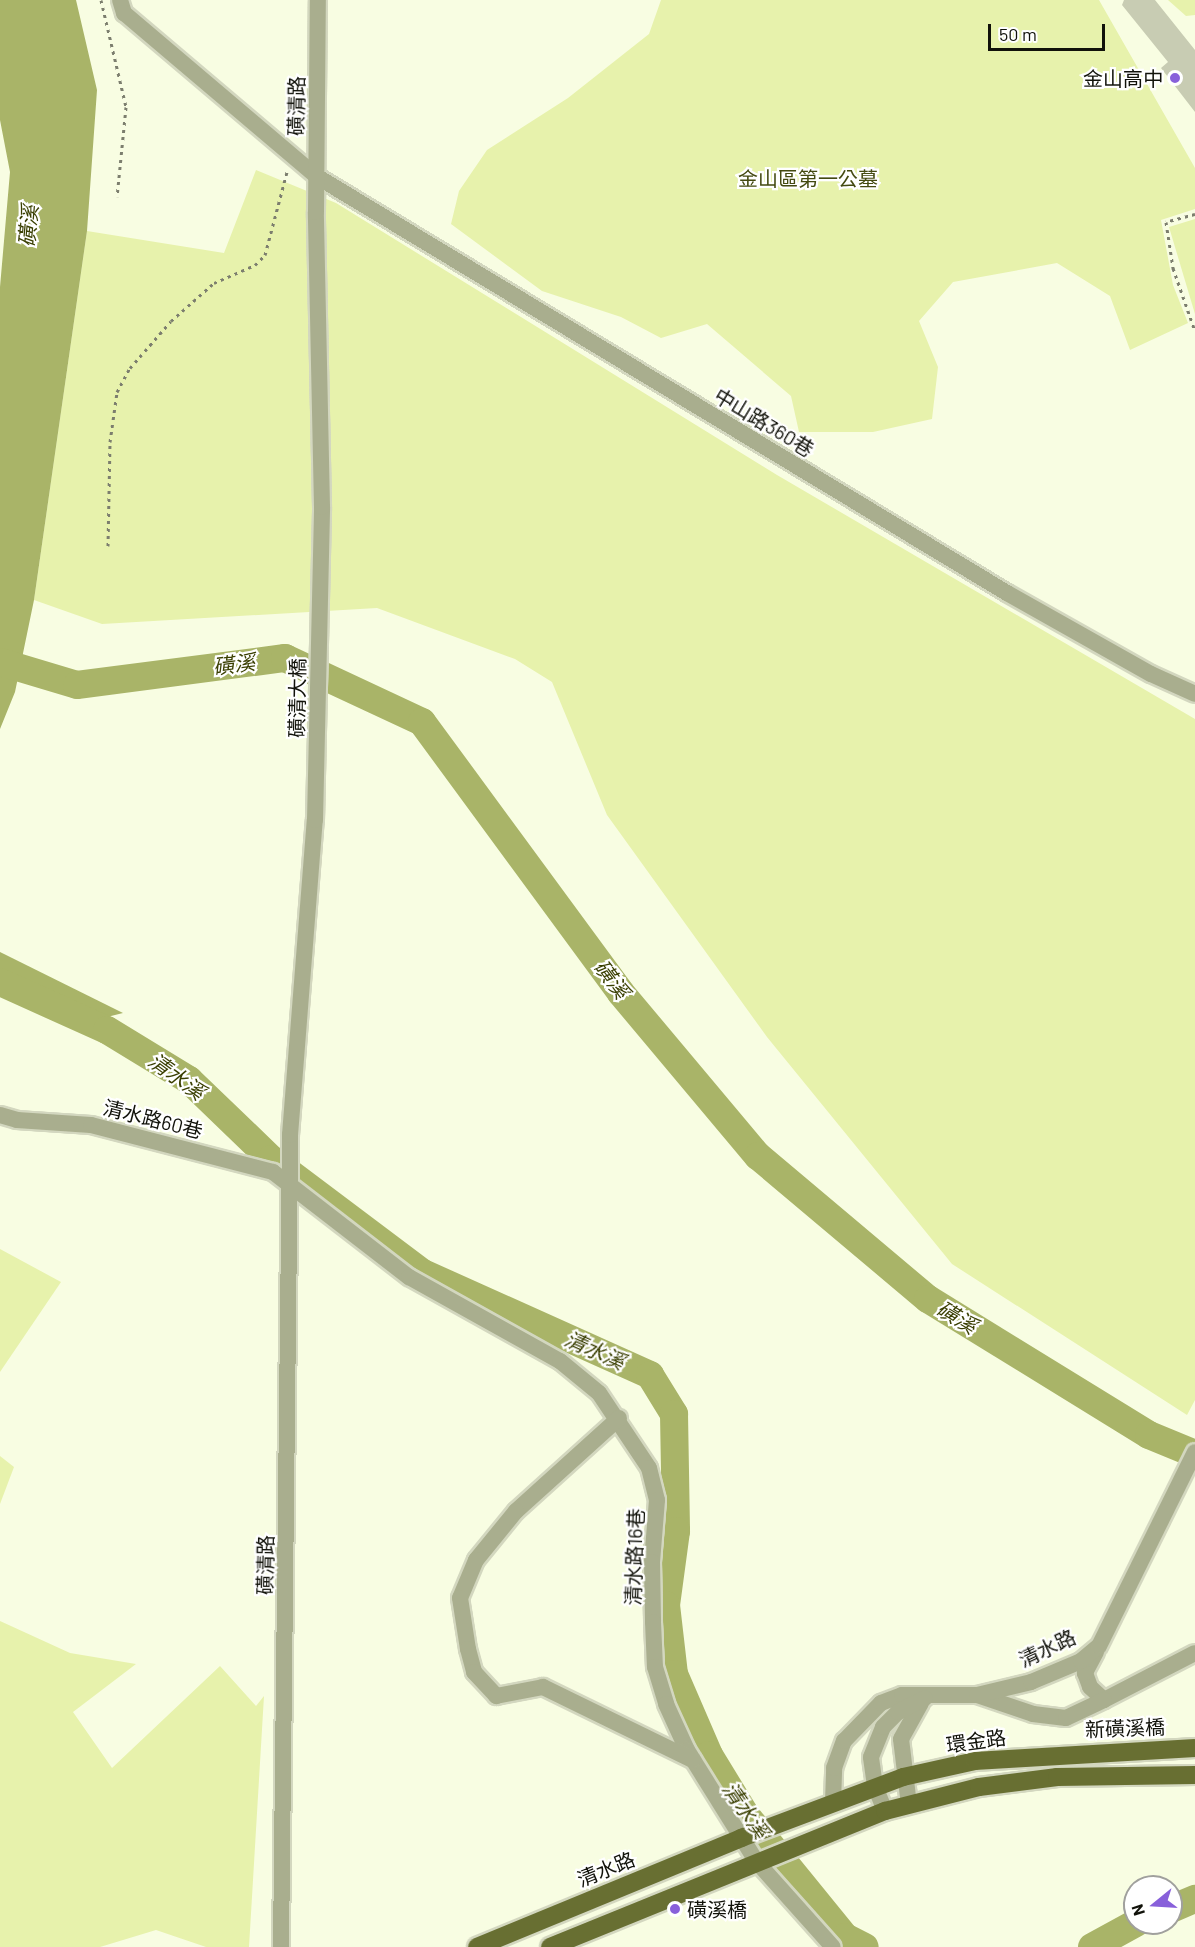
<!DOCTYPE html>
<html>
<head>
<meta charset="utf-8">
<style>
  body { margin:0 }
  #map { position:relative; width:1195px; height:1947px; overflow:hidden; background:#f8fde2; font-family:Barlow,"Noto Sans TC",sans-serif }
  div>[style] { position:absolute }
  [style*='--x'] { left:calc(var(--x)*1px); top:calc(var(--y)*1px); width:calc(var(--w)*1px); rotate:calc(var(--a)*1deg) }
  .green>* { inset:0; background:#e7f2ac }
  .water>* { inset:0; background:#a9b468 }
  .river>* { height:28px; margin:-14px; padding:0 14px; transform-origin:14px; border-radius:14px; background:#a9b468 }
  .building>* { inset:0; background:#c8ccb3 }
  .path>* { height:3px; margin-top:-1.5px; transform-origin:0; background:repeating-linear-gradient(90deg,#7c7e6e 0 3px,transparent 0 7.5px) }
  .roads { filter:drop-shadow(2px 0 #d3d7bf) drop-shadow(-2px 0 #d3d7bf) drop-shadow(0 2px #d3d7bf) drop-shadow(0 -2px #d3d7bf) }
  .minor>* { height:16px; margin:-8px; padding:0 8px; transform-origin:8px; border-radius:8px; background:#a9ae8e }
  .major>* { height:18px; margin:-9px; padding:0 9px; transform-origin:9px; border-radius:9px; background:#686f32 }
  .dots>* { width:16px; height:16px; translate:-50% -50%; box-sizing:border-box; border:3px solid #fff; border-radius:50% }
  span { translate:-50% -50%; white-space:nowrap; text-align:center; line-height:1.15; -webkit-text-stroke:4.5px #fff; paint-order:stroke }
  .poi-label { font-size:20px; color:#11120a }
  .right { translate:-100% -50%; text-align:right }
  .left { translate:0 -50%; text-align:left }
  .street-label { font-size:20px; color:#11120a }
  .park-label { font-size:20px; color:#444a11 }
  .water-label { font-size:21px; color:#3a3f02; font-style:italic }
  .north { position:absolute; left:1123px; top:1875px; width:60px; height:60px; box-sizing:border-box; background:#fff; border:2px solid #a0a09d; border-radius:50%; rotate:252deg; font-size:16px; font-weight:700; line-height:24px; text-align:center; color:#11120a }
  .north::after { content:''; display:block; margin:auto; width:21px; height:27px; background:#8860da; clip-path:polygon(50% 0,100% 100%,50% 72%,0 100%) }
  .scale { position:absolute; left:988px; top:24px; width:117px; height:27px; box-sizing:border-box; border:3px solid #11120a; border-top:0; padding-left:8px; font-size:18px; line-height:21px; white-space:nowrap; color:#11120a; -webkit-text-stroke:4px #fff; paint-order:stroke }
</style>
</head>
<body>
<div id="map">
  <div class="green">
    <i style="clip-path:polygon(661px 0,1099px 0,1195px 168px,1195px 209px,1161px 220px,1173px 285px,1188px 323px,1130px 350px,1110px 296px,1057px 263px,953px 282px,919px 321px,938px 367px,932px 419px,873px 432px,799px 432px,791px 396px,707px 324px,661px 338px,621px 317px,542px 291px,451px 224px,459px 191px,487px 150px,568px 98px,649px 34px)"></i>
    <i style="clip-path:polygon(1168px 0,1195px 0,1195px 15px,1186px 16px)"></i>
    <i style="clip-path:polygon(256px 170px,336px 203px,777px 475px,1195px 719px,1195px 1400px,1187px 1415px,952px 1264px,767px 1037px,607px 815px,552px 682px,515px 659px,377px 608px,102px 624px,34px 600px,87px 231px,224px 253px)"></i>
    <i style="clip-path:polygon(1195px 219px,1195px 314px,1169px 227px)"></i>
    <i style="clip-path:polygon(0 1249px,61px 1282px,0 1372px)"></i>
    <i style="clip-path:polygon(0 1456px,14px 1467px,0 1504px)"></i>
    <i style="clip-path:polygon(0 1621px,70px 1653px,136px 1664px,73px 1712px,112px 1768px,220px 1666px,256px 1706px,264px 1696px,249px 1947px,206px 1947px,156px 1930px,100px 1947px,0 1947px)"></i>
  </div>
  <div class="water">
    <i style="clip-path:polygon(0 0,76px 0,97px 90px,87px 231px,34px 600px,15px 692px,0 729px,0 287px,10px 172px,0 120px)"></i>
    <i style="clip-path:polygon(0 952px,123px 1013px,87px 1022px,0 993px)"></i>
  </div>
  <div class="river">
    <i style="--x:0;--y:662;--w:80;--a:16.6"></i>
    <i style="--x:77;--y:685;--w:210;--a:-7.4"></i>
    <i style="--x:285;--y:658;--w:151;--a:25"></i>
    <i style="--x:422;--y:722;--w:336;--a:53.7"></i>
    <i style="--x:621;--y:993;--w:213;--a:50"></i>
    <i style="--x:758;--y:1156;--w:222;--a:40.1"></i>
    <i style="--x:928;--y:1299;--w:259;--a:31.6"></i>
    <i style="--x:1149;--y:1435;--w:50;--a:22.4"></i>
    <i style="--x:0;--y:982;--w:117;--a:24.2"></i>
    <i style="--x:107;--y:1030;--w:96;--a:31.4"></i>
    <i style="--x:189;--y:1080;--w:114;--a:43.9"></i>
    <i style="--x:271;--y:1159;--w:190;--a:36.9"></i>
    <i style="--x:423;--y:1273;--w:249;--a:24.2"></i>
    <i style="--x:650;--y:1375;--w:46;--a:58.4"></i>
    <i style="--x:674;--y:1414;--w:117;--a:89"></i>
    <i style="--x:676;--y:1531;--w:75;--a:97.7"></i>
    <i style="--x:666;--y:1605;--w:69;--a:83.4"></i>
    <i style="--x:674;--y:1674;--w:88;--a:66.6"></i>
    <i style="--x:709;--y:1755;--w:69;--a:58.6"></i>
    <i style="--x:745;--y:1814;--w:159;--a:50.9"></i>
    <i style="--x:845;--y:1937;--w:22;--a:27"></i>
    <i style="--x:1171;--y:1909;--w:26;--a:-23"></i>
    <i style="--x:1092;--y:1947;--w:50;--a:-28.6"></i>
  </div>
  <div class="building">
    <i style="clip-path:polygon(1124px 0,1155px 0,1195px 50px,1195px 112px,1161px 68px,1168px 62px,1122px 5px)"></i>
  </div>
  <div class="path">
    <i style="--x:101;--y:0;--w:110;--a:76.8"></i>
    <i style="--x:126;--y:107;--w:90;--a:95.7"></i>
    <i style="--x:1195;--y:214;--w:30;--a:165"></i>
    <i style="--x:1166;--y:222;--w:47;--a:81.3"></i>
    <i style="--x:1173;--y:268;--w:67;--a:70.8"></i>
    <i style="--x:108;--y:546;--w:104;--a:-88.9"></i>
    <i style="--x:110;--y:442;--w:50;--a:-82"></i>
    <i style="--x:117;--y:392;--w:27;--a:-62"></i>
    <i style="--x:130;--y:368;--w:62;--a:-48.9"></i>
    <i style="--x:171;--y:321;--w:57;--a:-41.5"></i>
    <i style="--x:214;--y:283;--w:45;--a:-23.7"></i>
    <i style="--x:255;--y:265;--w:14;--a:-45"></i>
    <i style="--x:265;--y:255;--w:86;--a:-75.2"></i>
  </div>
  <div class="roads">
    <div class="minor">
      <i style="--x:120;--y:0;--w:14;--a:73"></i>
      <i style="--x:124;--y:13;--w:252;--a:40.3"></i>
      <i style="--x:316;--y:176;--w:807;--a:31.11"></i>
      <i style="--x:1007;--y:593;--w:165;--a:29.4"></i>
      <i style="--x:1151;--y:674;--w:48;--a:24.4"></i>
      <i style="--x:0;--y:1115;--w:18;--a:16"></i>
      <i style="--x:17;--y:1120;--w:74;--a:3.9"></i>
      <i style="--x:91;--y:1125;--w:188;--a:14.5"></i>
      <i style="--x:273;--y:1172;--w:172;--a:37.7"></i>
      <i style="--x:409;--y:1277;--w:173;--a:29.1"></i>
      <i style="--x:560;--y:1361;--w:50;--a:39.4"></i>
      <i style="--x:599;--y:1393;--w:90;--a:56.3"></i>
      <i style="--x:649;--y:1468;--w:33;--a:76"></i>
      <i style="--x:657;--y:1500;--w:62;--a:94.6"></i>
      <i style="--x:652;--y:1562;--w:60;--a:89"></i>
      <i style="--x:653;--y:1622;--w:45;--a:87.5"></i>
      <i style="--x:655;--y:1667;--w:39;--a:73"></i>
      <i style="--x:666;--y:1704;--w:51;--a:65.5"></i>
      <i style="--x:687;--y:1750;--w:131;--a:58.1"></i>
      <i style="--x:756;--y:1861;--w:115;--a:48.2"></i>
      <i style="--x:619;--y:1418;--w:139;--a:137.9"></i>
      <i style="--x:516;--y:1511;--w:63;--a:129.2"></i>
      <i style="--x:476;--y:1560;--w:41;--a:112.8"></i>
      <i style="--x:460;--y:1598;--w:52;--a:81.1"></i>
      <i style="--x:468;--y:1649;--w:24;--a:75"></i>
      <i style="--x:474;--y:1672;--w:33;--a:47"></i>
      <i style="--x:496;--y:1696;--w:48;--a:-10.8"></i>
      <i style="--x:543;--y:1687;--w:167;--a:26"></i>
      <i style="--x:1096;--y:1652;--w:24;--a:118"></i>
      <i style="--x:1085;--y:1673;--w:15;--a:70"></i>
      <i style="--x:1090;--y:1687;--w:19;--a:43"></i>
      <i style="--x:1104;--y:1700;--w:102;--a:-27.3"></i>
      <i style="--x:977;--y:1695;--w:59;--a:18.7"></i>
      <i style="--x:1033;--y:1714;--w:33;--a:7"></i>
      <i style="--x:1066;--y:1718;--w:42;--a:-25.3"></i>
      <i style="--x:833;--y:1802;--w:34;--a:-88"></i>
      <i style="--x:834;--y:1768;--w:29;--a:-70"></i>
      <i style="--x:844;--y:1741;--w:53;--a:-45.8"></i>
      <i style="--x:881;--y:1703;--w:22;--a:-21"></i>
      <i style="--x:902;--y:1695;--w:75;--a:0"></i>
      <i style="--x:977;--y:1695;--w:56;--a:-13.5"></i>
      <i style="--x:1031;--y:1682;--w:54;--a:-22.8"></i>
      <i style="--x:1081;--y:1661;--w:23;--a:-40"></i>
      <i style="--x:1099;--y:1646;--w:216;--a:-63.7"></i>
      <i style="--x:909;--y:1805;--w:66;--a:-96.9"></i>
      <i style="--x:901;--y:1739;--w:41;--a:-60.9"></i>
      <i style="--x:885;--y:1811;--w:27;--a:-112"></i>
      <i style="--x:875;--y:1786;--w:29;--a:-98"></i>
      <i style="--x:871;--y:1757;--w:32;--a:-68"></i>
      <i style="--x:883;--y:1727;--w:21;--a:-45"></i>
      <i style="--x:898;--y:1712;--w:30;--a:-27"></i>
      <i style="--x:281;--y:1947;--w:812;--a:-89.36"></i>
      <i style="--x:290;--y:1135;--w:316;--a:-85.5"></i>
      <i style="--x:315;--y:820;--w:313;--a:-88.7"></i>
      <i style="--x:322;--y:507;--w:295;--a:-91.2"></i>
      <i style="--x:316;--y:212;--w:212;--a:-89.5"></i>
    </div>
    <div class="major">
      <i style="--x:477;--y:1947;--w:286;--a:-22.4"></i>
      <i style="--x:741;--y:1838;--w:173;--a:-20.6"></i>
      <i style="--x:903;--y:1777;--w:74;--a:-12.5"></i>
      <i style="--x:975;--y:1761;--w:220;--a:-3.4"></i>
      <i style="--x:550;--y:1947;--w:362;--a:-22.1"></i>
      <i style="--x:885;--y:1811;--w:97;--a:-14.3"></i>
      <i style="--x:979;--y:1787;--w:79;--a:-7.3"></i>
      <i style="--x:1057;--y:1777;--w:138;--a:-0.8"></i>
    </div>
  </div>
  <div class="dots">
    <i style="left:1175px;top:78px;background:#8860da"></i>
    <i style="left:675px;top:1909px;background:#8860da"></i>
  </div>
  <div class="poi-label">
    <span class="right" style="left:1163px;top:78px">金山高中</span>
    <span class="left" style="left:687px;top:1909px">磺溪橋</span>
  </div>
  <div class="street-label">
    <span style="left:296px;top:106px;rotate:-89deg">磺清路</span>
    <span style="left:764px;top:422px;rotate:31deg">中山路360巷</span>
    <span style="left:297px;top:698px;rotate:-89deg">磺清大橋</span>
    <span style="left:153px;top:1119px;rotate:14deg">清水路60巷</span>
    <span style="left:634px;top:1557px;rotate:-88deg">清水路16巷</span>
    <span style="left:265px;top:1565px;rotate:-89deg">磺清路</span>
    <span style="left:1047px;top:1648px;rotate:-25deg">清水路</span>
    <span style="left:1125px;top:1728px;rotate:-2deg">新磺溪橋</span>
    <span style="left:976px;top:1741px;rotate:-8deg">環金路</span>
    <span style="left:606px;top:1869px;rotate:-22deg">清水路</span>
  </div>
  <div class="park-label">
    <span style="left:808px;top:178px">金山區第一公墓</span>
  </div>
  <div class="water-label">
    <span style="left:28px;top:226px;rotate:-85deg">磺溪</span>
    <span style="left:234px;top:664px;rotate:-7deg">磺溪</span>
    <span style="left:612px;top:979px;rotate:53deg">磺溪</span>
    <span style="left:177px;top:1076px;rotate:36deg">清水溪</span>
    <span style="left:957px;top:1317px;rotate:31deg">磺溪</span>
    <span style="left:595px;top:1350px;rotate:24deg">清水溪</span>
    <span style="left:746px;top:1810px;rotate:55deg">清水溪</span>
  </div>
  <div class="north">N</div>
  <div class="scale">50 m</div>
</div>
</body>
</html>
